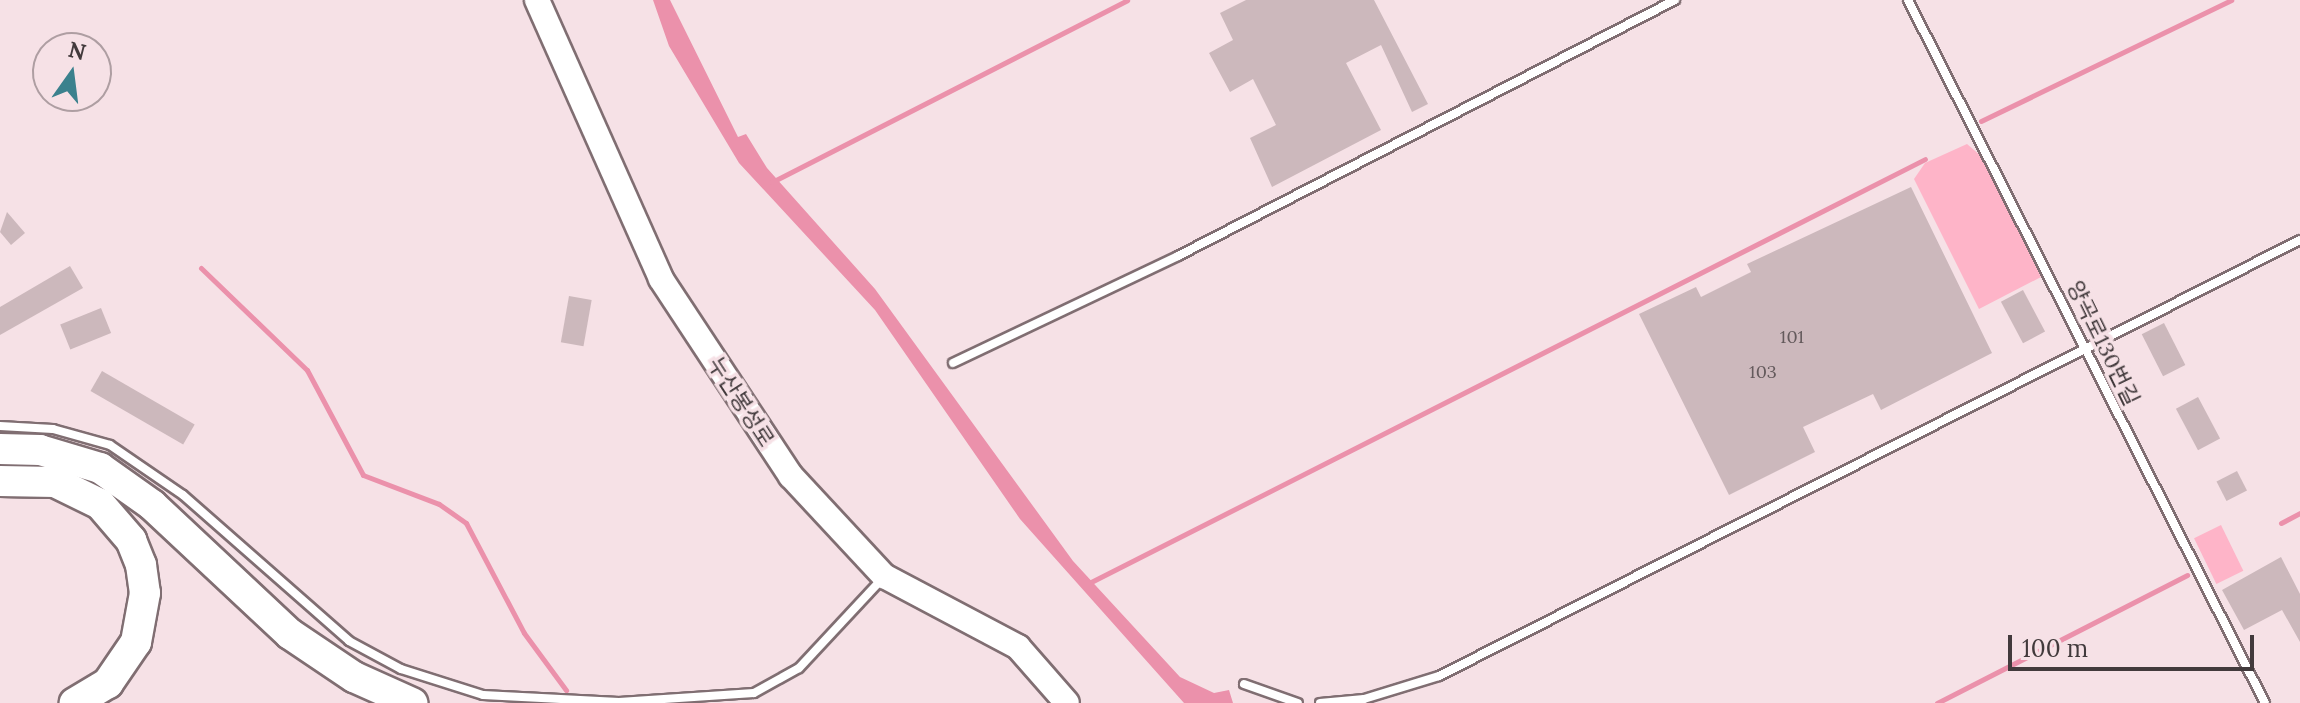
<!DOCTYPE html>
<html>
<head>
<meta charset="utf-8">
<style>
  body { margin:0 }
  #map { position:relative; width:2300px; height:703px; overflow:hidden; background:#f6e1e6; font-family:Lora,"Noto Sans KR",serif }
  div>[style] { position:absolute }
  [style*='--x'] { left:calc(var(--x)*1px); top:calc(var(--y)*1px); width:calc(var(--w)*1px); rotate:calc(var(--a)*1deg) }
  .green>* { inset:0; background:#feb4c8; transform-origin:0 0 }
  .water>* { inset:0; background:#eb91ab }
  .stream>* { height:5px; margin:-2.5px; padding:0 2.5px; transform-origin:2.5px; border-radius:2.5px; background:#eb91ab }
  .building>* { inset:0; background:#ccb8bc; transform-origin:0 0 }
  .roads { filter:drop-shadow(2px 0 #806e72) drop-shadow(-2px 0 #806e72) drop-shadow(0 2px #806e72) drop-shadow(0 -2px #806e72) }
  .lane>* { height:8px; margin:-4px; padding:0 4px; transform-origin:4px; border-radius:4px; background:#fff }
  .secondary>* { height:24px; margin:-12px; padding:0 12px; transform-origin:12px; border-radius:12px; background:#fff }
  .highway>* { height:30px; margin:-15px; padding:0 15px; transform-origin:15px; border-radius:15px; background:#fff }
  span { translate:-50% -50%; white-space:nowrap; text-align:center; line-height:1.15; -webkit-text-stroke:7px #f6e1e6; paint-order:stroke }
  .number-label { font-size:18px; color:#645a5c }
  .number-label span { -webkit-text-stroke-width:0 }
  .street-label { font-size:22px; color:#423a3c }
  .north { position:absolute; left:32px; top:32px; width:80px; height:80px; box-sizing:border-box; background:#f6e1e6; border:2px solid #ae9ea2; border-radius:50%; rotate:14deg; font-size:22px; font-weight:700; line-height:32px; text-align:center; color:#423a3c }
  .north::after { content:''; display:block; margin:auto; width:28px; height:36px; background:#3b818d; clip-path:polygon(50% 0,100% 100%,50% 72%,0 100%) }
  .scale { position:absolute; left:2008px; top:635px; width:246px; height:36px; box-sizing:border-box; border:4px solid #423a3c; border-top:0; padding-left:10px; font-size:24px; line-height:28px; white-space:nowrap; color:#423a3c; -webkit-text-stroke:6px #f6e1e6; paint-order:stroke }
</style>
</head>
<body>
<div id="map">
  <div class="green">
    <i style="clip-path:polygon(1967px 144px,1981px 156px,2041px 277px,1979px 309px,1914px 179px,1925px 163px)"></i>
    <i style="left:2221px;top:525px;width:51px;height:30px;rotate:64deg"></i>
  </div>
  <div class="water">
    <i style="clip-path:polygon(653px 0,670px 0,738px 137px,746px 134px,767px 168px,875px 289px,1073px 561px,1180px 677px,1214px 693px,1229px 690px,1233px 703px,1184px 703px,1020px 519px,875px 310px,739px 163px,669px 46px)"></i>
  </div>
  <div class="stream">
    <i style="--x:1981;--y:121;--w:278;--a:-25.8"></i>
    <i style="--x:772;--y:182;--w:399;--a:-27.1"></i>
    <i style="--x:201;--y:268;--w:147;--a:43.9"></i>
    <i style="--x:307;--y:370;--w:119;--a:61.9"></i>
    <i style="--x:363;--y:475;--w:81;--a:20.9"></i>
    <i style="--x:439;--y:504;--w:33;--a:35"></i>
    <i style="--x:466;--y:523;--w:124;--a:62.2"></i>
    <i style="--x:524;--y:633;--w:71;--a:53.6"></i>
    <i style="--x:2281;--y:523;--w:21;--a:-28"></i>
    <i style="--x:1091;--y:582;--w:935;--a:-26.89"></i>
    <i style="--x:1937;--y:703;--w:281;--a:-27.1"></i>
  </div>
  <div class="building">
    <i style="clip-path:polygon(1246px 0,1374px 0,1428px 104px,1412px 112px,1381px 45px,1346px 63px,1381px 130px,1272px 187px,1250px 138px,1276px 125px,1253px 79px,1230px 92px,1209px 53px,1233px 40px,1220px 13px)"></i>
    <i style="clip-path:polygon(1911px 187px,1992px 353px,1881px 410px,1873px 394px,1803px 427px,1815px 452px,1729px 495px,1639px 314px,1696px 287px,1701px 297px,1751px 272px,1747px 264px)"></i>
    <i style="clip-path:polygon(7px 212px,25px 233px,11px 245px,0 232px)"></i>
    <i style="clip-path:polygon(70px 266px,83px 288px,0 335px,0 307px)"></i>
    <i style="left:2023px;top:290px;width:47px;height:25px;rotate:62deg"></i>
    <i style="left:569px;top:296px;width:23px;height:47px;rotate:10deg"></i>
    <i style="left:101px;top:308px;width:27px;height:44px;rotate:68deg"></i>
    <i style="left:2164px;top:323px;width:47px;height:25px;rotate:63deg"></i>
    <i style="left:102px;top:371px;width:107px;height:23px;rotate:30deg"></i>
    <i style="left:2198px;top:397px;width:47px;height:25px;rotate:62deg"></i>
    <i style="left:2237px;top:471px;width:22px;height:23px;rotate:63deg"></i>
    <i style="clip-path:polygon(2281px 557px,2300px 594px,2300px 642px,2282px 610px,2244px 630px,2222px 590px)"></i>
  </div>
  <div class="roads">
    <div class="lane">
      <i style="--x:1908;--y:0;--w:788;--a:63.08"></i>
      <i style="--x:953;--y:363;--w:249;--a:-25.4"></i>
      <i style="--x:1178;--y:256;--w:559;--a:-27.25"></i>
      <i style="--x:0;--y:426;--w:53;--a:3.2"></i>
      <i style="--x:53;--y:429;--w:59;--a:15.7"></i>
      <i style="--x:110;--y:445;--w:88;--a:34.4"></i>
      <i style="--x:183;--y:495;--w:221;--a:41.3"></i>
      <i style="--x:349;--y:641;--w:59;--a:28.3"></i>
      <i style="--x:401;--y:669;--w:86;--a:17.6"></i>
      <i style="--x:483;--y:695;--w:136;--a:2.9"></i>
      <i style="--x:619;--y:702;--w:135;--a:-3.8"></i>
      <i style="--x:754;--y:693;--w:51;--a:-29.1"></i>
      <i style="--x:799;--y:668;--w:120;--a:-47"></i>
      <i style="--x:1244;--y:684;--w:57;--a:19.4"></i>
      <i style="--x:1320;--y:703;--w:44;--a:-5.2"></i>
      <i style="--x:1364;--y:699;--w:78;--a:-17"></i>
      <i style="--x:1439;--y:676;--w:965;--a:-26.86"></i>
    </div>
    <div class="secondary">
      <i style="--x:537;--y:0;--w:305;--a:66"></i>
      <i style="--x:661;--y:279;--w:236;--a:56.6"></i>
      <i style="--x:791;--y:476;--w:137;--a:47.1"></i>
      <i style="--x:884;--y:576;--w:152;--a:27.9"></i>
      <i style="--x:1018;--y:647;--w:74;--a:48.8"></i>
    </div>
    <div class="highway">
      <i style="--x:0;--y:449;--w:40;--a:1.4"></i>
      <i style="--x:40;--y:450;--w:63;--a:16.7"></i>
      <i style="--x:100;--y:468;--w:64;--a:35.4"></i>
      <i style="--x:152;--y:505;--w:189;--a:43.1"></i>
      <i style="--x:290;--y:634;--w:77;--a:33.9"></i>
      <i style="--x:354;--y:677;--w:64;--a:24.1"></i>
      <i style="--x:0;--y:481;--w:55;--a:1"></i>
      <i style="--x:55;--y:482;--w:50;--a:26.1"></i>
      <i style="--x:100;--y:504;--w:48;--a:49.3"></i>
      <i style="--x:131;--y:540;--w:27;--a:68"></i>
      <i style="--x:141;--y:565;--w:28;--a:82"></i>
      <i style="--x:145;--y:593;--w:50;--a:100.4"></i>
      <i style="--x:136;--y:642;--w:50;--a:124.3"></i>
      <i style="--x:108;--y:683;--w:39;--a:149"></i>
    </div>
  </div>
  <div class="number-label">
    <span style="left:1792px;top:337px">101</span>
    <span style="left:1763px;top:372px">103</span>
  </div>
  <div class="street-label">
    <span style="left:2103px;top:343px;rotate:64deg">양곡로130번길</span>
    <span style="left:741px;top:402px;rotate:57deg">누산봉성로</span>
  </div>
  <div class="north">N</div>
  <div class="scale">100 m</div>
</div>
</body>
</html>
